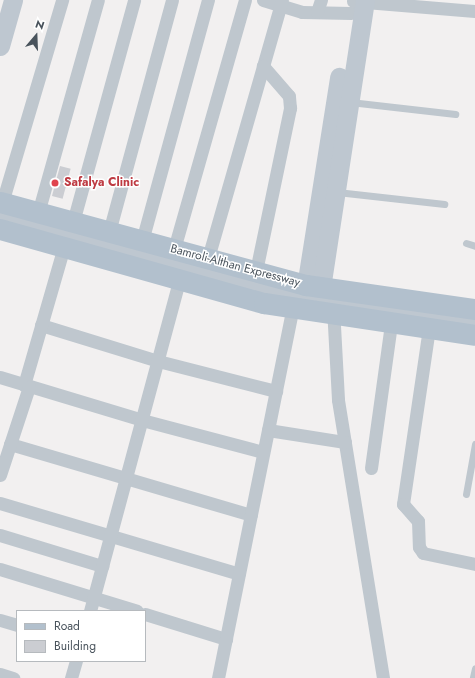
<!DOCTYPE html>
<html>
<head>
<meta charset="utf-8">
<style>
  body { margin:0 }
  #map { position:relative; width:475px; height:678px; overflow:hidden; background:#f2f0f0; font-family:Jost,sans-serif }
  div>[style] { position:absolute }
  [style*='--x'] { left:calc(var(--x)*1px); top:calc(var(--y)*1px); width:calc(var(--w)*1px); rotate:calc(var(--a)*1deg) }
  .building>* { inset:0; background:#cbcdd2; transform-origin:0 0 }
  .lane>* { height:7px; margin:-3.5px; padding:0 3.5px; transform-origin:3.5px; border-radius:3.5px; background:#bfc7ce }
  .street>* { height:13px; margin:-6.5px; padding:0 6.5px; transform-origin:6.5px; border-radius:6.5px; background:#bfc7ce }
  .secondary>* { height:19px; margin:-9.5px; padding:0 9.5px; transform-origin:9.5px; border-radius:9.5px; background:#bec7d0 }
  .primary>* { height:21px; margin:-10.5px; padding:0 10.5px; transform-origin:10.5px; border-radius:10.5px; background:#b2c0cd }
  .dots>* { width:11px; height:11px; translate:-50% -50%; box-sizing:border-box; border:2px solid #fff; border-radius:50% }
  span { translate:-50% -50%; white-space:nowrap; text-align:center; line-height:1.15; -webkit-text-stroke:3px #fff; paint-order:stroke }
  .health-label { font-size:12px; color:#be3a42; font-weight:700 }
  .left { translate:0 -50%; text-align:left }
  .street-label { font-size:12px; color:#49535c }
  .legend { position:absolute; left:16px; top:610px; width:130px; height:52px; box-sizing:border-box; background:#fff; border:1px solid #b6babe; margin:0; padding:5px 7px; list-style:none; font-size:12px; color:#49535c }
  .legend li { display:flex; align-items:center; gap:8px; height:20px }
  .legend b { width:20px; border:1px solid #b6babe }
  .north { position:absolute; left:16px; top:16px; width:40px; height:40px; -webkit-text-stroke:3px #fff; paint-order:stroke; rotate:19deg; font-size:11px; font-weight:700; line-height:16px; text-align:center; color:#49535c }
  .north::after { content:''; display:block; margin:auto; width:14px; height:18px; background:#49535c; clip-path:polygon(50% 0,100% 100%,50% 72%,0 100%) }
</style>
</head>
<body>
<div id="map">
  <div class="building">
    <i style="left:60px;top:166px;width:11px;height:31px;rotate:15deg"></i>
  </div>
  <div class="lane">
    <i style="--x:350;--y:102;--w:106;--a:6.5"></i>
    <i style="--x:337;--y:192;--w:108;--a:6.4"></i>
    <i style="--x:466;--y:243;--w:9;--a:18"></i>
    <i style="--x:466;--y:494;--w:51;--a:-79.8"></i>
    <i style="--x:473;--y:677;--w:9;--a:-77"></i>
  </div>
  <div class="street">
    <i style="--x:263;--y:0;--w:41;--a:17.1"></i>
    <i style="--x:302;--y:12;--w:49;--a:1.2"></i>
    <i style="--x:353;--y:1;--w:122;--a:4.7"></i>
    <i style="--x:317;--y:12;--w:13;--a:-72"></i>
    <i style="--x:2;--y:203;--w:212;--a:-73.5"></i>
    <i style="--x:38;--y:213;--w:221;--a:-74.3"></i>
    <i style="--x:73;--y:222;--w:230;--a:-74.6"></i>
    <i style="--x:109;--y:232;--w:240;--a:-74.8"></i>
    <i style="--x:142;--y:241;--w:250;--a:-74.7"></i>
    <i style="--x:174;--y:249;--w:259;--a:-74.1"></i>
    <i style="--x:208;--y:258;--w:268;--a:-74"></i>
    <i style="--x:256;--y:271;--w:167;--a:-78.2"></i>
    <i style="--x:290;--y:108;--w:12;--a:-95"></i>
    <i style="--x:289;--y:96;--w:40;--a:-131"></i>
    <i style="--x:333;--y:307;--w:93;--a:86.9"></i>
    <i style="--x:338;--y:400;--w:282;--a:80.8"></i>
    <i style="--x:41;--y:325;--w:122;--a:17.1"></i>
    <i style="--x:158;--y:361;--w:122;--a:14.3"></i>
    <i style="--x:429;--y:328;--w:178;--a:98.4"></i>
    <i style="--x:403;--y:504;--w:23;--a:49"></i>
    <i style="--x:418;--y:521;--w:26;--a:88"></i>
    <i style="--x:419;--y:547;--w:7;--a:56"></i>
    <i style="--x:423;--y:553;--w:53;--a:11.9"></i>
    <i style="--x:0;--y:377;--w:148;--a:16.8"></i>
    <i style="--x:142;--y:420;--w:125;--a:14.8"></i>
    <i style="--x:24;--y:385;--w:145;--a:-73.9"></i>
    <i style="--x:268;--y:430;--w:78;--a:8.9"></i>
    <i style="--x:10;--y:444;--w:251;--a:16.4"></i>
    <i style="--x:371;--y:468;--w:146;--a:-82.1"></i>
    <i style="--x:0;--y:475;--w:93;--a:-71.8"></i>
    <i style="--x:0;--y:503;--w:249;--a:16.5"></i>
    <i style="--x:0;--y:535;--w:107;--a:16.9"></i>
    <i style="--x:0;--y:569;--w:143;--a:17"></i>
    <i style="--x:90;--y:611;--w:345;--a:-74.9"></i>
    <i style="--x:145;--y:614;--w:85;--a:17.2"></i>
    <i style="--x:0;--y:620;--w:18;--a:16"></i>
    <i style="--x:0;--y:674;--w:14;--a:17"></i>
    <i style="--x:71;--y:678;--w:18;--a:-74"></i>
    <i style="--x:218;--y:678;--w:385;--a:-78.6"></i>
  </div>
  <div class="secondary">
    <i style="--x:0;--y:46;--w:48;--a:-74.2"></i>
    <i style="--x:0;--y:216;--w:278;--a:15.9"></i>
    <i style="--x:267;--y:292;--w:53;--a:10.9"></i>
    <i style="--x:319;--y:302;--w:157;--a:6.9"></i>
    <i style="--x:304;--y:299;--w:225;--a:-81"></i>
    <i style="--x:319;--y:301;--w:304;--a:-81.3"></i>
  </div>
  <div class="primary">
    <i style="--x:0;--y:202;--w:317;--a:15.2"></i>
    <i style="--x:306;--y:285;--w:171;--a:8.1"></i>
    <i style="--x:0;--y:229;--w:274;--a:15.7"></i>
    <i style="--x:264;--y:303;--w:213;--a:8.6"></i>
  </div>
  <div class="dots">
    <i style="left:55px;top:183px;background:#e0444e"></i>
  </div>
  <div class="health-label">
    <span class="left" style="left:64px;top:183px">Safalya Clinic</span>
  </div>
  <div class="street-label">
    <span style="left:235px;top:266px;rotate:15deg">Bamroli-Althan Expressway</span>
  </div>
  <ul class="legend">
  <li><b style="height:5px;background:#b2c0cd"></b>Road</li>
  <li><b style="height:11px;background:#cbcdd2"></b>Building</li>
  </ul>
  <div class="north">N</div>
</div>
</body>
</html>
